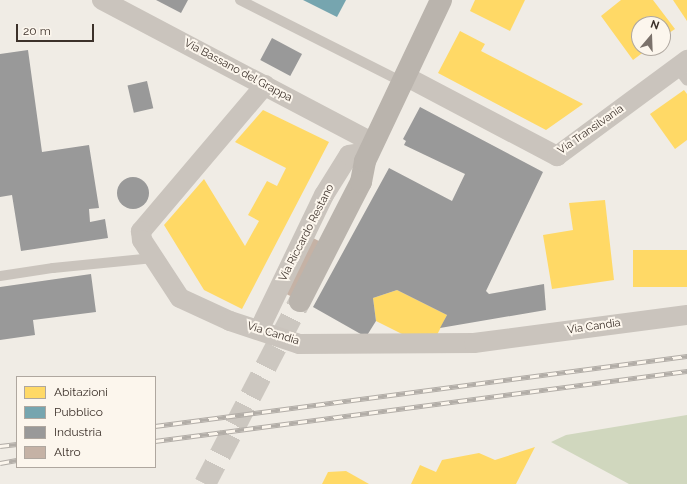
<!DOCTYPE html>
<html>
<head>
<meta charset="utf-8">
<style>
  body { margin:0 }
  #map { position:relative; width:687px; height:484px; overflow:hidden; background:#f0ece5; font-family:Raleway,sans-serif }
  div>[style] { position:absolute }
  [style*='--x'] { left:calc(var(--x)*1px); top:calc(var(--y)*1px); width:calc(var(--w)*1px); rotate:calc(var(--a)*1deg) }
  .green>* { inset:0; background:#d0d7be }
  .homes>* { inset:0; background:#ffd966; transform-origin:0 0 }
  .public>* { inset:0; background:#76a5af }
  .industry>* { inset:0; background:#999; transform-origin:0 0 }
  .round { border-radius:50% }
  .building>* { inset:0; background:#c5b2a5; transform-origin:0 0 }
  .secondary-tunnel>* { height:22px; margin-top:-11px; transform-origin:0; background:repeating-linear-gradient(90deg,#ccc7c0 0 22px,transparent 0 33px) }
  .lane>* { height:10px; margin:-5px; padding:0 5px; transform-origin:5px; border-radius:5px; background:#cac4bd }
  .street>* { height:20px; margin:-10px; padding:0 10px; transform-origin:10px; border-radius:10px; background:#cac4bd }
  .secondary>* { height:22px; margin:-11px; padding:0 11px; transform-origin:11px; border-radius:11px; background:#bab4ad }
  .rail>* { height:4.5px; margin-top:-2.25px; transform-origin:0; background:repeating-linear-gradient(90deg,#fcf6ed 0 9px,#b2ada7 0 18px); box-sizing:border-box; border-block:1px solid #b2ada7 }
  span { translate:-50% -50%; white-space:nowrap; text-align:center; line-height:1.15; -webkit-text-stroke:4px #fcf6ed; paint-order:stroke }
  .street-label { font-size:11px; color:#3c312a }
  .legend { position:absolute; left:16px; top:376px; width:140px; height:92px; box-sizing:border-box; background:#fcf6ed; border:1px solid #afa79f; margin:0; padding:5px 7px; list-style:none; font-size:12px; color:#3c312a }
  .legend li { display:flex; align-items:center; gap:8px; height:20px }
  .legend b { width:20px; border:1px solid #afa79f }
  .north { position:absolute; left:631px; top:16px; width:40px; height:40px; box-sizing:border-box; background:#fcf6ed; border:1px solid #afa79f; border-radius:50%; rotate:19deg; font-size:11px; font-weight:700; line-height:16px; text-align:center; color:#3c312a }
  .north::after { content:''; display:block; margin:auto; width:14px; height:18px; background:#7b726b; clip-path:polygon(50% 0,100% 100%,50% 72%,0 100%) }
  .scale { position:absolute; left:16px; top:24px; width:78px; height:18px; box-sizing:border-box; border:2px solid #3c312a; border-top:0; padding-left:5px; font-size:12px; line-height:14px; white-space:nowrap; color:#3c312a; -webkit-text-stroke:3px #fcf6ed; paint-order:stroke }
</style>
</head>
<body>
<div id="map">
  <div class="green">
    <i style="clip-path:polygon(687px 415px,687px 484px,629px 484px,551px 442px,566px 435px)"></i>
  </div>
  <div class="homes">
    <i style="clip-path:polygon(475px 0,525px 0,510px 31px,470px 11px)"></i>
    <i style="clip-path:polygon(621px 0,653px 0,675px 29px,663px 37px,663px 24px,639px 24px,639px 48px,649px 48px,633px 60px,601px 16px)"></i>
    <i style="clip-path:polygon(673px 0,687px 0,687px 21px)"></i>
    <i style="clip-path:polygon(460px 31px,485px 44px,481px 51px,583px 104px,546px 130px,438px 73px)"></i>
    <i style="clip-path:polygon(684px 90px,687px 94px,687px 140px,675px 149px,650px 114px)"></i>
    <i style="clip-path:polygon(263px 110px,329px 142px,242px 309px,204px 290px,164px 225px,204px 179px,245px 246px,259px 221px,248px 215px,267px 181px,277px 186px,286px 168px,235px 142px)"></i>
    <i style="clip-path:polygon(605px 200px,614px 280px,552px 289px,543px 235px,573px 230px,569px 203px)"></i>
    <i style="left:687px;top:250px;width:37px;height:54px;rotate:90deg"></i>
    <i style="clip-path:polygon(397px 290px,447px 315px,436px 337px,406px 336px,376px 321px,373px 298px)"></i>
    <i style="clip-path:polygon(535px 447px,516px 484px,411px 484px,420px 465px,436px 472px,442px 460px,479px 453px,495px 460px)"></i>
    <i style="clip-path:polygon(346px 471px,369px 484px,322px 484px,328px 472px)"></i>
  </div>
  <div class="public">
    <i style="clip-path:polygon(303px 0,346px 0,337px 17px)"></i>
  </div>
  <div class="industry">
    <i style="clip-path:polygon(156px 0,188px 0,181px 13px)"></i>
    <i style="left:272px;top:38px;width:34px;height:25px;rotate:28deg"></i>
    <i style="clip-path:polygon(28px 50px,42px 152px,89px 145px,99px 208px,89px 209px,90px 222px,105px 219px,108px 238px,21px 251px,12px 195px,0 197px,0 54px)"></i>
    <i style="left:147px;top:81px;width:28px;height:20px;rotate:77deg"></i>
    <i style="clip-path:polygon(420px 107px,543px 172px,486px 291px,489px 294px,544px 284px,546px 310px,440px 328px,447px 315px,397px 290px,373px 298px,376px 321px,366px 337px,313px 307px,389px 168px,452px 201px,465px 174px,404px 145px,406px 141px,403px 139px)"></i>
    <i class="round" style="left:117px;top:177px;width:32px;height:32px"></i>
    <i style="clip-path:polygon(91px 274px,96px 312px,33px 320px,35px 335px,0 340px,0 287px)"></i>
  </div>
  <div class="building">
    <i style="left:313px;top:238px;width:25px;height:62px;rotate:27deg"></i>
  </div>
  <div class="secondary-tunnel">
    <i style="--x:205;--y:484;--w:206;--a:-62.6"></i>
  </div>
  <div class="lane">
    <i style="--x:240;--y:0;--w:182;--a:26.8"></i>
    <i style="--x:677;--y:68;--w:16;--a:52"></i>
    <i style="--x:0;--y:276;--w:54;--a:-8.6"></i>
    <i style="--x:53;--y:268;--w:101;--a:-5.7"></i>
  </div>
  <div class="street">
    <i style="--x:102;--y:0;--w:306;--a:27.8"></i>
    <i style="--x:405;--y:76;--w:172;--a:27.8"></i>
    <i style="--x:557;--y:156;--w:162;--a:-36.4"></i>
    <i style="--x:265;--y:85;--w:192;--a:130.3"></i>
    <i style="--x:141;--y:231;--w:9;--a:84"></i>
    <i style="--x:142;--y:240;--w:69;--a:56.8"></i>
    <i style="--x:180;--y:298;--w:55;--a:24.7"></i>
    <i style="--x:230;--y:321;--w:73;--a:18.4"></i>
    <i style="--x:299;--y:344;--w:175;--a:-0.3"></i>
    <i style="--x:474;--y:343;--w:215;--a:-7.5"></i>
    <i style="--x:259;--y:330;--w:150;--a:-64.3"></i>
    <i style="--x:324;--y:195;--w:47;--a:-58"></i>
    <i style="--x:349;--y:155;--w:20;--a:-9"></i>
  </div>
  <div class="secondary">
    <i style="--x:300;--y:301;--w:134;--a:-62.9"></i>
    <i style="--x:361;--y:182;--w:21;--a:-79"></i>
    <i style="--x:365;--y:161;--w:178;--a:-64.7"></i>
  </div>
  <div class="rail">
    <i style="--x:155;--y:426;--w:537;--a:-7.5"></i>
    <i style="--x:155;--y:441;--w:537;--a:-7.5"></i>
    <i style="--x:0;--y:446;--w:17;--a:-7"></i>
    <i style="--x:0;--y:463;--w:17;--a:-10"></i>
  </div>
  <div class="street-label">
    <span style="left:238px;top:71px;rotate:28deg">Via Bassano del Grappa</span>
    <span style="left:591px;top:130px;rotate:-35deg">Via Transilvania</span>
    <span style="left:307px;top:233px;rotate:-63deg">Via Riccardo Restano</span>
    <span style="left:594px;top:327px;rotate:-8deg">Via Candia</span>
    <span style="left:273px;top:334px;rotate:17deg">Via Candia</span>
  </div>
  <ul class="legend">
  <li><b style="height:11px;background:#ffd966"></b>Abitazioni</li>
  <li><b style="height:11px;background:#76a5af"></b>Pubblico</li>
  <li><b style="height:11px;background:#999"></b>Industria</li>
  <li><b style="height:11px;background:#c5b2a5"></b>Altro</li>
  </ul>
  <div class="north">N</div>
  <div class="scale">20 m</div>
</div>
</body>
</html>
